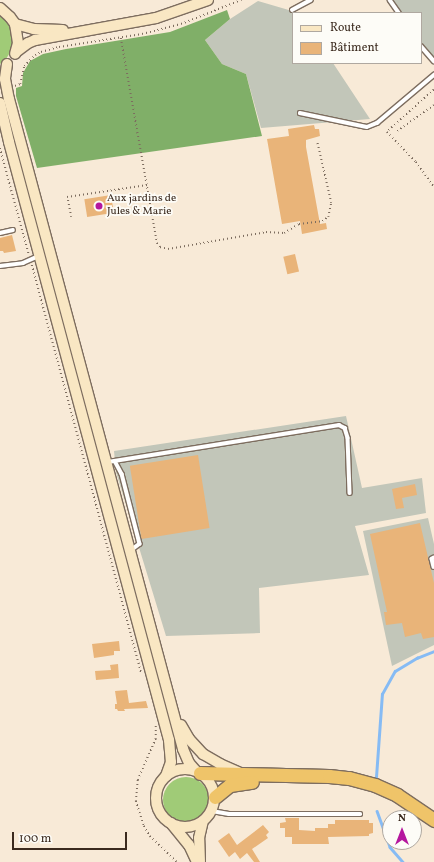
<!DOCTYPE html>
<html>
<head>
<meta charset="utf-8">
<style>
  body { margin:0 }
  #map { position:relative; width:434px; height:862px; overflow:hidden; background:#f8ead7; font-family:Vollkorn,serif }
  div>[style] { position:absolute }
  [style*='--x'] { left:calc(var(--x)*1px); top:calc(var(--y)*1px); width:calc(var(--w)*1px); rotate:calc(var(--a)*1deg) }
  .industrial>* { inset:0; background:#c2c6b9 }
  .green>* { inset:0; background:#a0cb77 }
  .round { border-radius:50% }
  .forest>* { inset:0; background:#80af68 }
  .stream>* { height:2.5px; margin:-1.25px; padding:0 1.25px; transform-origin:1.25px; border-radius:1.25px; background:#86bbf4 }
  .building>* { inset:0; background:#e9b479; transform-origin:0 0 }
  .path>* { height:1.5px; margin-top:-0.75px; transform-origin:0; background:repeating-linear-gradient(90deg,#7d6d5f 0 1px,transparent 0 4px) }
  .roads { filter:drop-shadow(1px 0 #7d6d5f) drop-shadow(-1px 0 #7d6d5f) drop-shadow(0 1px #7d6d5f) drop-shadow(0 -1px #7d6d5f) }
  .lane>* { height:3.5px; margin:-1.75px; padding:0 1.75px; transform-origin:1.75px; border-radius:1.75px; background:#fff }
  .secondary>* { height:10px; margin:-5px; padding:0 5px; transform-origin:5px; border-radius:5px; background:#f9e7c3 }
  .secondary>.ring { margin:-5px; padding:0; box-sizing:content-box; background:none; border:10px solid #f9e7c3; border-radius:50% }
  .highway>* { height:13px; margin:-6.5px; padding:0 6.5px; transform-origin:6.5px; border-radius:6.5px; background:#efc469 }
  .dots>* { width:11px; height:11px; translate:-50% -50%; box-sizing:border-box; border:2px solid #fdfcf7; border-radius:50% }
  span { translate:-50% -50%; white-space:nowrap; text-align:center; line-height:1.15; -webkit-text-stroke:3.5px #fdfcf7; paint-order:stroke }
  .poi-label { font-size:11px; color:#3b2a1e }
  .left { translate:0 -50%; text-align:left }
  .legend { position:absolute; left:292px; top:12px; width:130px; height:52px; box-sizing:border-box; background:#fdfcf7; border:1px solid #afa8a0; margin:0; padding:5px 7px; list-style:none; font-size:12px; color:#3b2a1e }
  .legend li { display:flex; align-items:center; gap:8px; height:20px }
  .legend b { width:20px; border:1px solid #afa8a0 }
  .north { position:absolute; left:382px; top:810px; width:40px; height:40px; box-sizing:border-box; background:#fdfcf7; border:1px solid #afa8a0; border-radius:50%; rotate:0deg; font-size:11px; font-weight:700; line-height:16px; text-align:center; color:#3b2a1e }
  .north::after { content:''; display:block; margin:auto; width:14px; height:18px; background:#b5179e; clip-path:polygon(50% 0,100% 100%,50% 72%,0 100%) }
  .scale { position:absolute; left:12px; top:832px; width:115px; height:18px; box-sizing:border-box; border:2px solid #3b2a1e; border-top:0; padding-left:5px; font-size:12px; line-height:14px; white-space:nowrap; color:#3b2a1e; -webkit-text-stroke:3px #fdfcf7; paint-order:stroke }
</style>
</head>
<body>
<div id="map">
  <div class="industrial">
    <i style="clip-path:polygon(393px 0,434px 0,434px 57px,421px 42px,421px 13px,401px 13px)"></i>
    <i style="clip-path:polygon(258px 1px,299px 13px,293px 13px,293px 63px,333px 63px,370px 119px,261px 128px,246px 74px,222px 64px,205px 40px,230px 19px)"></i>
    <i style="clip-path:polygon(346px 416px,362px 488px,422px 478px,426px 513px,355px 526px,369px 575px,259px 588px,260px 633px,166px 636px,116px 472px,114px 451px)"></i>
    <i style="clip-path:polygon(428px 518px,434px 544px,434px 645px,392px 666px,363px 531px)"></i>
  </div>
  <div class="green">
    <i style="clip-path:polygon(0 15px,7px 21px,12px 31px,13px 41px,11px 51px,6px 59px,0 64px)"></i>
    <i class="round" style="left:163px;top:777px;width:46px;height:46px"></i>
  </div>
  <div class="forest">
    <i style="clip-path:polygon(227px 10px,230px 19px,205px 40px,222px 64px,246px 74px,262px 136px,37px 168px,16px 96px,16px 88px,22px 86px,23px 73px,30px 61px,43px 54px,66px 49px,170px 32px)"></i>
  </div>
  <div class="stream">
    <i style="--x:376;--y:777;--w:83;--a:-85.9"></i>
    <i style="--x:382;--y:694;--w:26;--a:-61"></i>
    <i style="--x:395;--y:671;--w:26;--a:-31"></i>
    <i style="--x:417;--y:658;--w:18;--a:-22"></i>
    <i style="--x:377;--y:811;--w:38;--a:70"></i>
    <i style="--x:390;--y:847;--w:20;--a:49"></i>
  </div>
  <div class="building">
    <i style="clip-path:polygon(314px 125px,315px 129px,319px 129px,320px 136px,306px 140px,306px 147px,320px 224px,326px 223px,327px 229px,302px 234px,300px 221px,282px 224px,267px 139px,289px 136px,288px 129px)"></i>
    <i style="left:111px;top:195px;width:18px;height:27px;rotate:81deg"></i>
    <i style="clip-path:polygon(12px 235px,16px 251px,4px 253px,3px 251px,0 251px,0 238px)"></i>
    <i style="left:295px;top:254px;width:18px;height:12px;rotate:77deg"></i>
    <i style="left:198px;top:455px;width:74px;height:69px;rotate:81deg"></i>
    <i style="clip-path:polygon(415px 484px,417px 495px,402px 498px,404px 508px,396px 509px,392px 489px)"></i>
    <i style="clip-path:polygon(420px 523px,434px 583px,434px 637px,423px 639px,421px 633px,405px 637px,402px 623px,386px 625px,384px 612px,387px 612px,370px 534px)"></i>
    <i style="clip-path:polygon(119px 641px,120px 651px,114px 651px,114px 655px,94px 658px,92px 644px)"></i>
    <i style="clip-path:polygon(118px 664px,119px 678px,96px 680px,95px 671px,111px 670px,110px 665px)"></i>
    <i style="clip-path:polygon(127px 690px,129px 703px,146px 701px,148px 708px,124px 709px,125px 711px,118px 711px,117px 709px,115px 709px,115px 704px,117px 704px,115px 691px)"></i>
    <i style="clip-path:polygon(285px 818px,299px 818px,299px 830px,315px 831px,315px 828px,328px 828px,328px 824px,335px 824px,335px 820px,369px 820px,369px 823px,373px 823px,373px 833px,369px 834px,369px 836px,328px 837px,329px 844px,292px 844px,292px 837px,285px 837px,285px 828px,280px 828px,280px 823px,286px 822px)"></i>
    <i style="clip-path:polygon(263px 825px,269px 832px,266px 835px,268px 838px,252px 849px,260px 862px,254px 862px,247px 853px,240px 859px,235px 852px,229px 857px,218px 841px,229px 833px,237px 845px)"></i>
  </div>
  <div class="path">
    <i style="--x:121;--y:38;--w:208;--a:80"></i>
    <i style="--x:157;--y:243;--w:5;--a:53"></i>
    <i style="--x:160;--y:247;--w:8;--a:14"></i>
    <i style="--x:168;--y:249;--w:99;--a:-9.8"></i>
    <i style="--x:266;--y:232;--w:18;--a:3"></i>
    <i style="--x:284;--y:233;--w:17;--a:-31"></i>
    <i style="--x:299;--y:224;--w:23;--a:-7"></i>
    <i style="--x:322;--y:221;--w:7;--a:-34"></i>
    <i style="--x:328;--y:217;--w:14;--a:-78"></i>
    <i style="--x:331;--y:203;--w:63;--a:-102.9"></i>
    <i style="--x:15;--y:86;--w:5;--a:-22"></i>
    <i style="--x:20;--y:84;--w:18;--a:-77"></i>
    <i style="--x:24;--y:66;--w:16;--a:-45"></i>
    <i style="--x:35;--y:55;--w:7;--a:-27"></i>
    <i style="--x:41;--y:52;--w:19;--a:-16"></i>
    <i style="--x:59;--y:47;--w:84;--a:-8.9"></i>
    <i style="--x:142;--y:34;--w:40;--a:-14.4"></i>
    <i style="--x:181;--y:24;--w:65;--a:-21.8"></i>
    <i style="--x:434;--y:90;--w:63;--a:138.2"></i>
    <i style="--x:387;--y:132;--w:42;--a:46"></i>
    <i style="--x:416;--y:162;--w:31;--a:54"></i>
    <i style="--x:397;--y:131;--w:45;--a:-35.1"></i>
    <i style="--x:0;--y:148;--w:111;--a:74.8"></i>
    <i style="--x:71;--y:217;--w:20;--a:-101"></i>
    <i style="--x:67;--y:197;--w:81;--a:-8.5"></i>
    <i style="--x:32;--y:265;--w:422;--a:75"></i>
    <i style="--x:156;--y:726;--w:13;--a:90"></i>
    <i style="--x:156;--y:739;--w:45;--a:113.7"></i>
    <i style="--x:138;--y:780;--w:21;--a:95"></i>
    <i style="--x:136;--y:801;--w:26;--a:72"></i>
    <i style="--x:144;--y:826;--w:12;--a:59"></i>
    <i style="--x:150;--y:836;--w:37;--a:44"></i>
  </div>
  <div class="roads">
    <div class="lane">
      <i style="--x:390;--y:0;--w:16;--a:55"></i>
      <i style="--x:292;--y:10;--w:21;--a:-28"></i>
      <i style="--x:421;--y:46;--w:20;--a:49"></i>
      <i style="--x:300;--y:113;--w:68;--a:11.8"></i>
      <i style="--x:367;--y:127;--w:11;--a:-22"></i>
      <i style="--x:377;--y:123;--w:75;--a:-40.1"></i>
      <i style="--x:0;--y:233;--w:13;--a:-13"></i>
      <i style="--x:0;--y:266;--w:23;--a:-7"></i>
      <i style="--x:23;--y:263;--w:17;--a:-24"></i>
      <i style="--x:115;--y:461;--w:15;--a:62"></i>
      <i style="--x:122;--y:474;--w:72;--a:75.6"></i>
      <i style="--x:140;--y:544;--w:10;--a:143"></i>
      <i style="--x:108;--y:462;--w:234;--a:-9.1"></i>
      <i style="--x:339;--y:425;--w:7;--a:27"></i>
      <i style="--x:345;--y:428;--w:10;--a:73"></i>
      <i style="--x:348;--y:438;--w:55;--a:87.9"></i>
      <i style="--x:434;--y:558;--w:2;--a:153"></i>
      <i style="--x:432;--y:559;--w:8;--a:76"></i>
      <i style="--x:212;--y:811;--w:17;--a:10"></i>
      <i style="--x:229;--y:814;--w:131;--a:0"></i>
    </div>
    <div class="secondary">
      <i style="--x:0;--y:8;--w:13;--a:42"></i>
      <i style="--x:10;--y:17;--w:9;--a:54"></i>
      <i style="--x:15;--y:24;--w:19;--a:81"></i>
      <i style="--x:18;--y:43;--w:11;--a:105"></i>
      <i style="--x:15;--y:24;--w:20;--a:15"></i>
      <i style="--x:34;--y:29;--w:29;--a:2"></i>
      <i style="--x:16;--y:52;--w:15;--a:-37"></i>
      <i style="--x:28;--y:43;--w:8;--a:-23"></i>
      <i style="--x:35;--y:40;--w:123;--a:-10.3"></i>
      <i style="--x:156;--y:18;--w:55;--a:-19.1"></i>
      <i style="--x:7;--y:64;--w:15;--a:98"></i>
      <i style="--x:5;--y:79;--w:20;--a:79"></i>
      <i style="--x:9;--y:99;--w:673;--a:75.01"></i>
      <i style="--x:183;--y:749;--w:15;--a:67"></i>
      <i style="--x:189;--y:763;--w:9;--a:49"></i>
      <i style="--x:0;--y:103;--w:40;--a:77"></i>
      <i style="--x:9;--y:142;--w:619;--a:75.02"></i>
      <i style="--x:169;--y:740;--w:22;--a:85"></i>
      <i style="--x:171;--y:762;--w:15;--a:110"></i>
      <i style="--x:181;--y:725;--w:16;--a:60"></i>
      <i style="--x:189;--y:739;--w:21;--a:47"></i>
      <i style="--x:203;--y:754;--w:20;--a:30"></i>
      <i style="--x:220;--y:764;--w:20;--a:24"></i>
      <i class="ring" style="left:156px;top:769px;width:48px;height:48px"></i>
      <i style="--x:171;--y:823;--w:28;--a:51"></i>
      <i style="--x:189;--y:845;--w:19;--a:65"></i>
      <i style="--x:200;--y:862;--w:24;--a:-92"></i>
      <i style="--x:199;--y:838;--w:17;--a:-77"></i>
    </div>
    <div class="highway">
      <i style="--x:200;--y:773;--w:129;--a:1.3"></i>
      <i style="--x:329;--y:776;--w:20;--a:6"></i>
      <i style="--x:349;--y:778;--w:27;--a:15"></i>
      <i style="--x:375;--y:785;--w:24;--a:24"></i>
      <i style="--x:397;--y:795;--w:45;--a:34"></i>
      <i style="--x:215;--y:797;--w:19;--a:-39"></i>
      <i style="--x:230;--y:785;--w:22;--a:-8"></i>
    </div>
  </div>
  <div class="dots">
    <i style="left:99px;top:206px;background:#b5179e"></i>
  </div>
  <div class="poi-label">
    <span class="left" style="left:107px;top:206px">Aux jardins de<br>Jules &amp; Marie</span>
  </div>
  <ul class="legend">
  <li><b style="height:5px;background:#f9e7c3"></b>Route</li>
  <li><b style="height:11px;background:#e9b479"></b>Bâtiment</li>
  </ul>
  <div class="north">N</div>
  <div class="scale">100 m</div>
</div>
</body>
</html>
